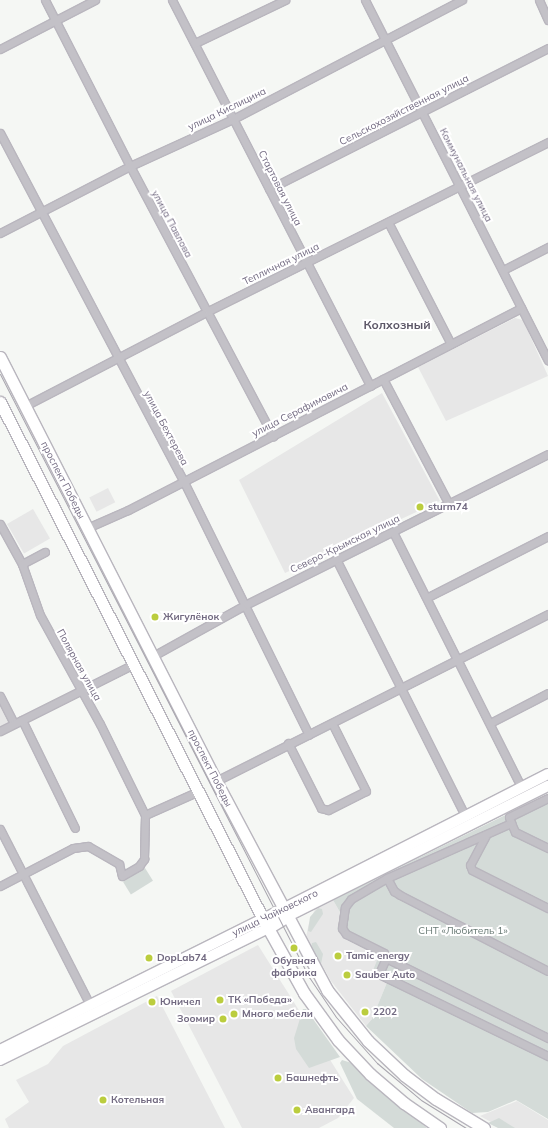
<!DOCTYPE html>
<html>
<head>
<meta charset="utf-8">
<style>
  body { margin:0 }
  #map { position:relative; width:548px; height:1128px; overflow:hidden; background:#f5f7f4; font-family:Mulish,sans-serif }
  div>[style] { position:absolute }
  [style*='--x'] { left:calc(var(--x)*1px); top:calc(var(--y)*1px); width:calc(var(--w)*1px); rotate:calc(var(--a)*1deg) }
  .built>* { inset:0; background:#e7e7e7; transform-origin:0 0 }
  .green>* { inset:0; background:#d4dbd8; transform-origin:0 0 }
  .roads { filter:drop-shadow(1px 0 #b9b6be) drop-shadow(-1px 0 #b9b6be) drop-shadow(0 1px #b9b6be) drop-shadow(0 -1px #b9b6be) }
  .street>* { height:7px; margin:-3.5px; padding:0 3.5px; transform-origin:3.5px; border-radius:3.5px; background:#c3c1c7 }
  .secondary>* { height:10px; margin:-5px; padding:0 5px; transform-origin:5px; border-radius:5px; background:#fff }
  .primary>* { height:11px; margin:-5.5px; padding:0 5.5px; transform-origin:5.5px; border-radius:5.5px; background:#fff }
  .tram>* { height:1px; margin:-0.5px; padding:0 0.5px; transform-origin:0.5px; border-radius:0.5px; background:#a8a5ae }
  .dots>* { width:11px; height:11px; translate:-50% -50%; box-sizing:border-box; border:2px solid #fff; border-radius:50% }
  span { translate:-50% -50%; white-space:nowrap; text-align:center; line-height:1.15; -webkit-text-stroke:4px #fff; paint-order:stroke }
  .street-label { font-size:10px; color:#726a81 }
  .poi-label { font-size:10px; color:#726a81; font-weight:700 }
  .left { translate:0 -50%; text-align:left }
  .right { translate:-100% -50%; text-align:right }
  .park-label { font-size:10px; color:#687974 }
  .quarter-label { font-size:12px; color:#5c5767; font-weight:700 }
</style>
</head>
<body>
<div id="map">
  <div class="built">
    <i style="clip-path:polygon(515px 318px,523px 320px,548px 376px,446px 421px,418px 367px)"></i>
    <i style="clip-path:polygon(382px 393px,440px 501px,285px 573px,239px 480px)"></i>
    <i style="left:108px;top:488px;width:16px;height:21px;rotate:63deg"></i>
    <i style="left:33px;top:509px;width:34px;height:30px;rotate:60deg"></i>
    <i style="clip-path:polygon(0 701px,11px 722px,0 727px)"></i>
    <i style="clip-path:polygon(333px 900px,341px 914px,380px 953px,388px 980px,372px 1019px,366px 1026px,331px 981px,306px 937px,309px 923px,316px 907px)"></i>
    <i style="clip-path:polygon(258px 945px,354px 1098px,338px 1118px,319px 1128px,242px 1128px,171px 991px)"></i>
    <i style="clip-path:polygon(157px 996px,225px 1128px,9px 1128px,5px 1119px,29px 1102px,16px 1080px,48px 1064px,63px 1046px)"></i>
    <i style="clip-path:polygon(517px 1101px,548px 1120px,548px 1128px,502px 1128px,480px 1116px)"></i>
  </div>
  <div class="green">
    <i style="clip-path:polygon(548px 794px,548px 1119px,516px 1100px,488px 1112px,472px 1113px,422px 1079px,366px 1026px,372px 1019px,388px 980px,372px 973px,380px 953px,339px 933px,337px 929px,341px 914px,333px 900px)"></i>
    <i style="left:145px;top:868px;width:15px;height:26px;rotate:58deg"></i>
    <i style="clip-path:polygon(318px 908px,322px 909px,323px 914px,311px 932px,308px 931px,310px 917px)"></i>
    <i style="clip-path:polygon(316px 942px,323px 954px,321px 964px,311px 948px,312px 943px)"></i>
    <i style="clip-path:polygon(303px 1009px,306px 1009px,340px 1057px,309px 1068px,296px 1049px,294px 1038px)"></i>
    <i style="clip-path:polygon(342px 1060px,355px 1064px,427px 1128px,394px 1128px,357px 1099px,340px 1063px)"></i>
    <i style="clip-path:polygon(499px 1118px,515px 1128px,498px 1128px,488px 1123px)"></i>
  </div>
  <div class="roads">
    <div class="street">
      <i style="--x:45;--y:0;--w:186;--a:62.9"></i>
      <i style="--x:130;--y:166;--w:306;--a:62.1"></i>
      <i style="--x:172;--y:0;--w:434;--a:62.8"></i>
      <i style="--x:365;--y:0;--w:404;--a:63.1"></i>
      <i style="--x:539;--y:0;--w:22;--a:66"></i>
      <i style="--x:195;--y:43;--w:100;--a:-25.5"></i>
      <i style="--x:0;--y:49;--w:107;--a:-27.3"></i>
      <i style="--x:0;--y:133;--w:392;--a:62.2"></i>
      <i style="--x:183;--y:480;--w:284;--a:63.7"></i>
      <i style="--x:269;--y:189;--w:313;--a:-26.8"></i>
      <i style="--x:388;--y:222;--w:137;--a:62.7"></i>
      <i style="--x:0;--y:233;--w:146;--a:-27.3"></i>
      <i style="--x:130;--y:166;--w:113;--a:-24.5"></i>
      <i style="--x:233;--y:119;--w:258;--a:-27.5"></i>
      <i style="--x:503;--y:270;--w:51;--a:-27.1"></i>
      <i style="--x:383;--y:379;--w:141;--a:62.2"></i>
      <i style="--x:25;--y:406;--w:206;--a:-27.4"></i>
      <i style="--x:208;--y:311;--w:380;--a:-26.4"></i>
      <i style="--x:0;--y:524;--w:46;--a:61.2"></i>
      <i style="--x:22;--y:564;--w:54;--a:70.6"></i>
      <i style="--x:40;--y:615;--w:124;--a:61.2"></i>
      <i style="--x:100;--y:724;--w:102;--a:63.7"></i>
      <i style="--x:87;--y:528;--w:45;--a:-23.7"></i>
      <i style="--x:128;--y:510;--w:442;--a:-27.2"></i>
      <i style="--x:393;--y:532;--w:285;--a:63.3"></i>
      <i style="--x:336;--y:559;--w:289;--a:63.3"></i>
      <i style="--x:22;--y:564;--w:26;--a:-28"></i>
      <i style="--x:428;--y:597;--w:135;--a:-26.9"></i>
      <i style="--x:153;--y:656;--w:107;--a:-29"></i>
      <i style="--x:247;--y:604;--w:336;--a:-26.5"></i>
      <i style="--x:0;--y:696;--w:31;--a:63"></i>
      <i style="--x:22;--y:720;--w:120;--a:63.9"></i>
      <i style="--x:490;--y:723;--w:65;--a:-27.3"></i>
      <i style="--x:0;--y:731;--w:150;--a:-26.6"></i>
      <i style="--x:288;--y:743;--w:73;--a:63.1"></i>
      <i style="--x:321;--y:808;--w:7;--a:16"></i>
      <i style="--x:328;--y:810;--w:42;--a:-26.6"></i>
      <i style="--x:366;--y:791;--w:76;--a:-116.6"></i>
      <i style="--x:216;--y:781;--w:372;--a:-26.7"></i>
      <i style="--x:511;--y:823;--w:10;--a:66"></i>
      <i style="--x:515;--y:832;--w:37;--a:26"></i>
      <i style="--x:0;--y:829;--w:198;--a:62.9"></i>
      <i style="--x:486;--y:835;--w:34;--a:118"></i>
      <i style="--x:470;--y:865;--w:5;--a:68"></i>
      <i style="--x:472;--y:870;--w:85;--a:26.6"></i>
      <i style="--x:387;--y:878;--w:15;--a:62"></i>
      <i style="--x:394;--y:891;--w:7;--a:34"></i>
      <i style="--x:400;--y:895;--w:166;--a:27.2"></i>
      <i style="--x:0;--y:886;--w:82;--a:-27.5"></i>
      <i style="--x:73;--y:848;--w:15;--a:-8"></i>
      <i style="--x:88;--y:846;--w:36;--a:30"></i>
      <i style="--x:119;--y:864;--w:12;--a:76"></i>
      <i style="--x:122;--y:876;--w:20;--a:-30"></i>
      <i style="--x:139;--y:866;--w:9;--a:-54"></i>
      <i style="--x:144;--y:859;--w:44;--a:-88.7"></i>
      <i style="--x:145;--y:815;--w:59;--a:-24"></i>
      <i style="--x:386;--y:958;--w:5;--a:-112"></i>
      <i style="--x:384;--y:953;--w:42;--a:-153.4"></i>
      <i style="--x:346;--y:934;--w:7;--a:-124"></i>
      <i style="--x:342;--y:928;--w:21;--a:-82"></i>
      <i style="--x:345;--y:907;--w:10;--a:-53"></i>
      <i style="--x:351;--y:899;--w:42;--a:-30.3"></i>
      <i style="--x:387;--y:878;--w:136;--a:-23.9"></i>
      <i style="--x:511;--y:823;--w:6;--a:-108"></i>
      <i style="--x:509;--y:817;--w:43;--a:-26"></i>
      <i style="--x:386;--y:958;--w:17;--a:114"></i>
      <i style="--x:379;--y:974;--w:188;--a:25.9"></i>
      <i style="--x:386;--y:958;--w:181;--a:26.3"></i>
    </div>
    <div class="secondary">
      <i style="--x:285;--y:908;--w:295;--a:-27"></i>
      <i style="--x:288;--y:916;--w:291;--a:-26.6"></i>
      <i style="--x:0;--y:1050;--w:294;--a:-26.5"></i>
      <i style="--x:0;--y:1060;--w:299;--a:-26.2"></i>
    </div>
    <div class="primary">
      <i style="--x:0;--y:357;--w:476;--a:63"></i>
      <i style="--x:216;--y:781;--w:237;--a:62"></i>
      <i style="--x:327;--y:990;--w:65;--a:51.2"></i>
      <i style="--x:368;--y:1041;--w:50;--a:43.4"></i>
      <i style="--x:404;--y:1075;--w:40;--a:37"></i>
      <i style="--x:436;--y:1099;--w:56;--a:31.1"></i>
      <i style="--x:0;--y:402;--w:580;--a:63.04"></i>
      <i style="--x:263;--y:919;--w:85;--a:61"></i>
      <i style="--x:304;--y:993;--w:58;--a:54.1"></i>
      <i style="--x:338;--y:1040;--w:47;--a:46.7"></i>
      <i style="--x:370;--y:1074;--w:45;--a:40.5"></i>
      <i style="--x:404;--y:1103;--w:44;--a:34.8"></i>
      <i style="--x:263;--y:919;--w:25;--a:-27"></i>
      <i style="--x:268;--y:928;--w:23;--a:-31"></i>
    </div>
  </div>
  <div class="tram">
    <i style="--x:0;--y:374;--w:678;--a:62.87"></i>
    <i style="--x:309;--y:977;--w:48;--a:56"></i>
    <i style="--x:336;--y:1017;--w:62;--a:48.3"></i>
    <i style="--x:377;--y:1063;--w:57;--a:40.1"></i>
    <i style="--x:421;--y:1100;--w:53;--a:31.9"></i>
  </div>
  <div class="dots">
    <i style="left:420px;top:507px;background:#bbcd3e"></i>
    <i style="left:155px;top:617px;background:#bbcd3e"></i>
    <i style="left:294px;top:948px;background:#bbcd3e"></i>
    <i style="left:338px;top:956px;background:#bbcd3e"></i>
    <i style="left:149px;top:958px;background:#bbcd3e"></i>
    <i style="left:347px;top:975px;background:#bbcd3e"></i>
    <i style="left:220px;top:1000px;background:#bbcd3e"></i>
    <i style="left:152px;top:1002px;background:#bbcd3e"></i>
    <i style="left:365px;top:1012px;background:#bbcd3e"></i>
    <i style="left:234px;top:1014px;background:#bbcd3e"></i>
    <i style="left:223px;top:1019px;background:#bbcd3e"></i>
    <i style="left:278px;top:1078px;background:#bbcd3e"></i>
    <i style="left:103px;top:1100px;background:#bbcd3e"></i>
    <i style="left:297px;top:1110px;background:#bbcd3e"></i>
  </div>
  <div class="street-label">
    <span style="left:227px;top:109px;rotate:-26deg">улица Кислицина</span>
    <span style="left:404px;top:110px;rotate:-27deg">Сельскохозяйственная улица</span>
    <span style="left:466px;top:175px;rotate:63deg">Коммунальная улица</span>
    <span style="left:280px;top:188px;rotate:63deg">Стартовая улица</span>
    <span style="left:172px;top:224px;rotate:62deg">улица Павлова</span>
    <span style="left:281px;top:264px;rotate:-26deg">Тепличная улица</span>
    <span style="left:300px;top:410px;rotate:-27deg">улица Серафимовича</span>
    <span style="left:166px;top:428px;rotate:62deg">улица Бехтерева</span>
    <span style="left:63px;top:480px;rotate:63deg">проспект Победы</span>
    <span style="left:345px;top:544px;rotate:-26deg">Северо-Крымская улица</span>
    <span style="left:79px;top:665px;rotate:61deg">Полярная улица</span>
    <span style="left:210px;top:768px;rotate:63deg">проспект Победы</span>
    <span style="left:275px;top:913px;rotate:-26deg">улица Чайковского</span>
  </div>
  <div class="poi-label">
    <span class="left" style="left:428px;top:507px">sturm74</span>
    <span class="left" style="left:163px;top:617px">Жигулёнок</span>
    <span class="left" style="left:346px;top:956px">Tamic energy</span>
    <span class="left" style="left:157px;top:958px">DopLab74</span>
    <span style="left:294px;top:966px">Обувная<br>фабрика</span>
    <span class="left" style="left:355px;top:975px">Sauber Auto</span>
    <span class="left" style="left:228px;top:1000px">ТК «Победа»</span>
    <span class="left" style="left:160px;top:1002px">Юничел</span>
    <span class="left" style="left:373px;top:1012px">2202</span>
    <span class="left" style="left:242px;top:1014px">Много мебели</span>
    <span class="right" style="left:215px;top:1019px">Зоомир</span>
    <span class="left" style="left:286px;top:1078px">Башнефть</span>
    <span class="left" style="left:111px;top:1100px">Котельная</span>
    <span class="left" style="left:305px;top:1110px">Авангард</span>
  </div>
  <div class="park-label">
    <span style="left:463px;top:931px">СНТ «Любитель 1»</span>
  </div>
  <div class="quarter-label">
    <span style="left:397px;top:325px">Колхозный</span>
  </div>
</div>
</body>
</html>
